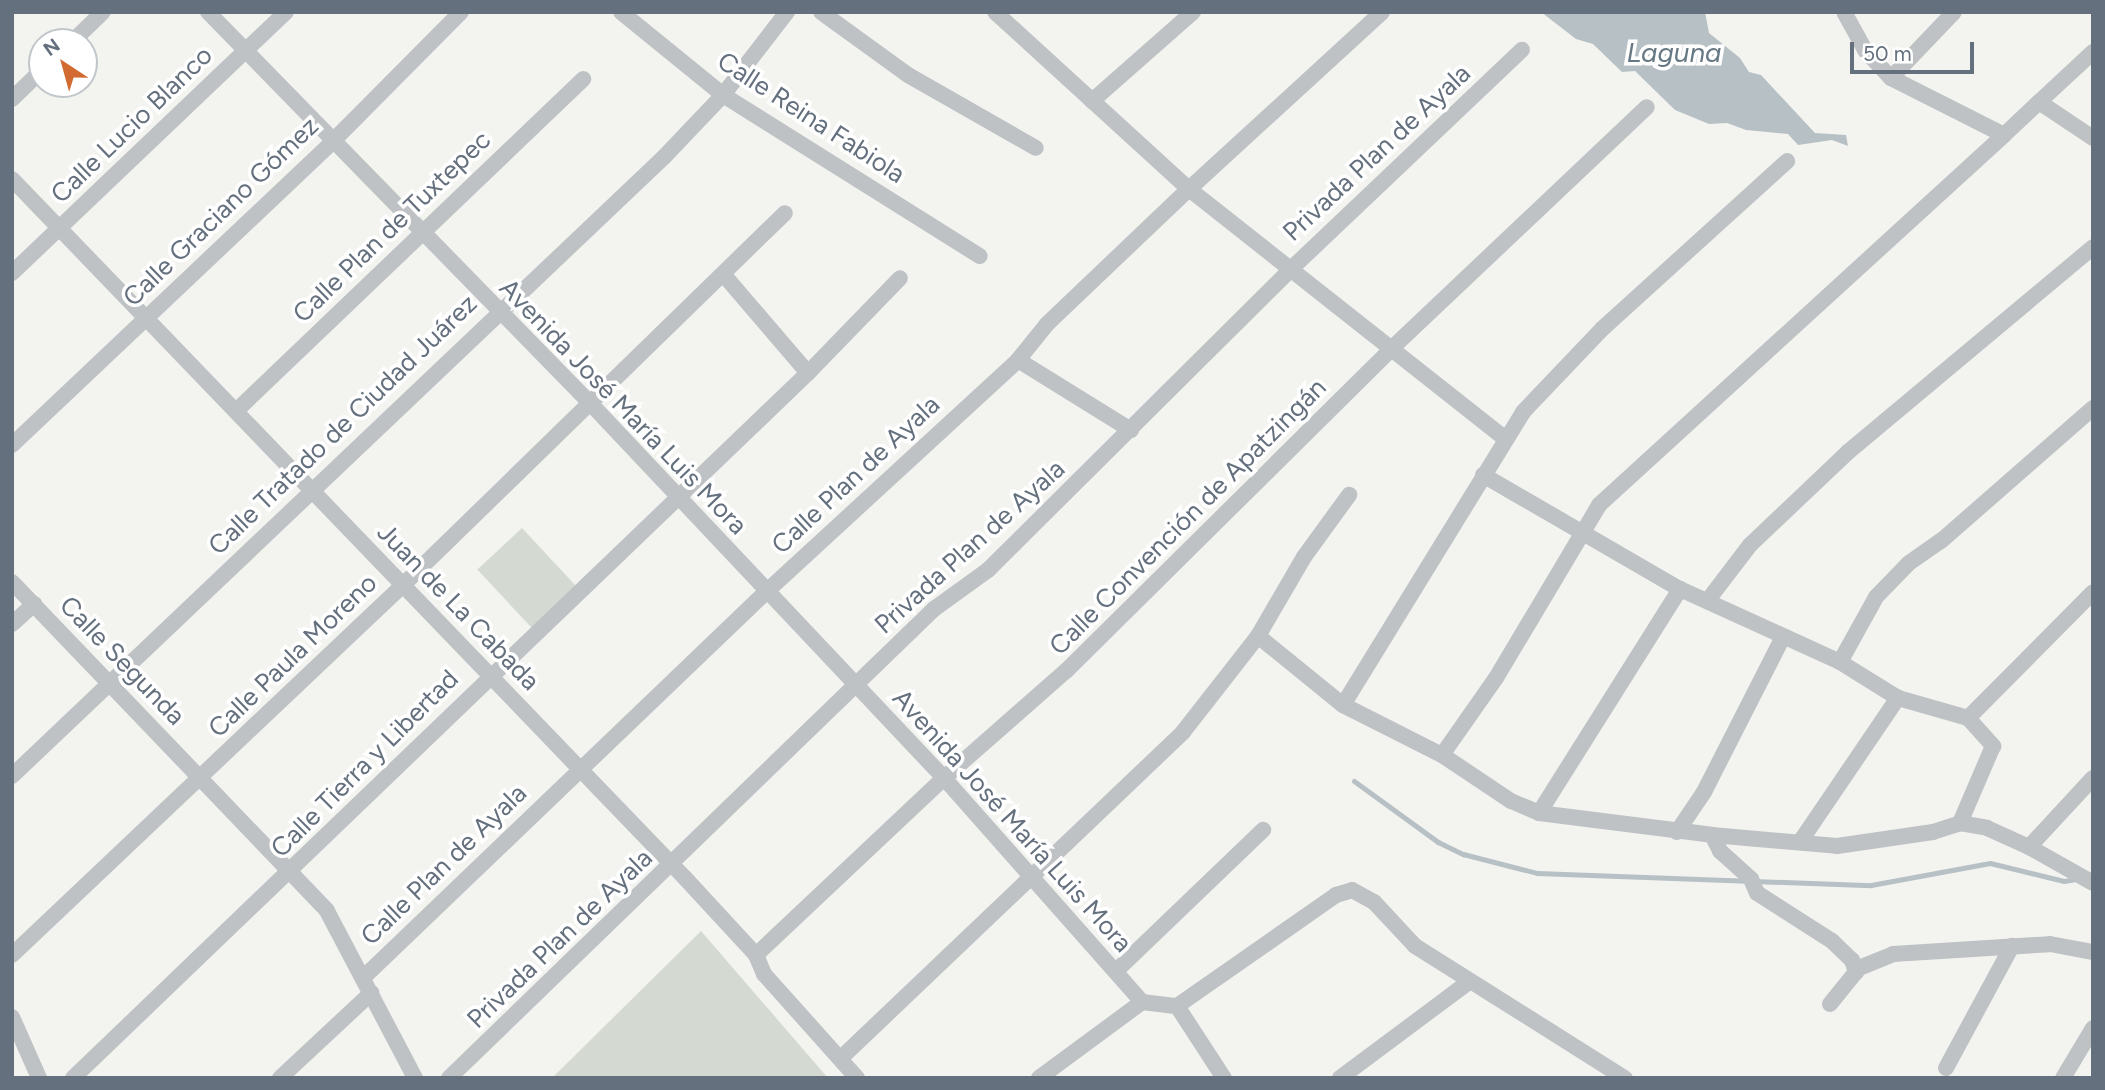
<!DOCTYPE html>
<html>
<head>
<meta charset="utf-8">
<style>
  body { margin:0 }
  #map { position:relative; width:2105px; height:1090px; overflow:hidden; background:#f3f4f0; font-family:Figtree,sans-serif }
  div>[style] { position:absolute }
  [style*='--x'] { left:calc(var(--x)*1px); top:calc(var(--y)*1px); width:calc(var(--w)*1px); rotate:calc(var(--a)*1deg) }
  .green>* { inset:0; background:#d4dad2; transform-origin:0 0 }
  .water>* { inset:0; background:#b7c0c5 }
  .stream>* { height:5px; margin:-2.5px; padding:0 2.5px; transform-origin:2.5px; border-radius:2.5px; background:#b7c0c5 }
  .minor>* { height:16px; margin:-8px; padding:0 8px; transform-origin:8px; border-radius:8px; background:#bfc2c5 }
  span { translate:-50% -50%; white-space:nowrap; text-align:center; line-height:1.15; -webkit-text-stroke:7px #fff; paint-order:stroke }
  .street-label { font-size:26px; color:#65707e }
  .water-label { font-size:28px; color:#667883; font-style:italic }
  .frame { position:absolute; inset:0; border:14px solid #65707e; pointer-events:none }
  .north { position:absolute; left:28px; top:28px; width:70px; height:70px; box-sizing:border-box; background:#fff; border:2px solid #c1c6cb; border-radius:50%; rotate:324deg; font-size:19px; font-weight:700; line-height:28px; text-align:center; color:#65707e }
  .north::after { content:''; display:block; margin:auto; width:24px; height:32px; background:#d26a32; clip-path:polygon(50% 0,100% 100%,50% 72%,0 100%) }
  .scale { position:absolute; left:1850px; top:42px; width:124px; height:32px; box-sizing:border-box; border:4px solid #65707e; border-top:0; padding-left:9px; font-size:21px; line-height:24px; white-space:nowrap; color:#65707e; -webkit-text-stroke:5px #fff; paint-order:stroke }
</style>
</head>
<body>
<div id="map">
  <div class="green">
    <i style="left:522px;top:528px;width:82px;height:61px;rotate:47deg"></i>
    <i style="clip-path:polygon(701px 931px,828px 1078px,552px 1078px)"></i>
  </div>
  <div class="water">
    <i style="clip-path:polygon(1541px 12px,1705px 12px,1709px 33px,1740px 58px,1749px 72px,1761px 75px,1815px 133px,1846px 135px,1848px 146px,1832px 140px,1798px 145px,1788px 134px,1746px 130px,1727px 123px,1709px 124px,1675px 110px,1635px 71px,1622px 72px,1593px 44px,1576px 39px)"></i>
  </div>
  <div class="stream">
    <i style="--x:1354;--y:781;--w:104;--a:36"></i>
    <i style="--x:1438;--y:842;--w:28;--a:26"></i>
    <i style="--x:1463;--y:854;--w:76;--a:14.4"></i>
    <i style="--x:1537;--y:873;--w:334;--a:2.1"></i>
    <i style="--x:1871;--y:885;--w:121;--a:-10.5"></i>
    <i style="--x:1990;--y:863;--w:76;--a:13.7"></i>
    <i style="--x:2064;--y:881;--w:12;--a:-9"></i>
  </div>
  <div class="minor">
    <i style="--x:208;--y:12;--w:548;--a:45.67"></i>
    <i style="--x:591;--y:404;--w:514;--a:46.65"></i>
    <i style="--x:944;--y:778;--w:299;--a:48.5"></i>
    <i style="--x:1142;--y:1002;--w:35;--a:7"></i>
    <i style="--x:621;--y:12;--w:132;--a:39.1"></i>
    <i style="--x:723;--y:95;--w:303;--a:32.1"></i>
    <i style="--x:821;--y:12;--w:107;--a:35.9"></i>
    <i style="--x:908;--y:75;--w:147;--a:29.7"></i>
    <i style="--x:995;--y:12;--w:263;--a:42.4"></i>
    <i style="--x:1189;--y:189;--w:402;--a:38.3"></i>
    <i style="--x:72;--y:42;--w:43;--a:-44.1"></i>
    <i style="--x:1891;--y:78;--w:91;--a:-46.3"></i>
    <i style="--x:12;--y:99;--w:42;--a:-44"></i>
    <i style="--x:1092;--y:101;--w:135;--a:-41.4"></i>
    <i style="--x:2039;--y:102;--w:74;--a:-42.8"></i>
    <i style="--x:2004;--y:135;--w:48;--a:-43.3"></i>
    <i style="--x:2039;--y:102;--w:65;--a:33.7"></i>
    <i style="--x:12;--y:179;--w:970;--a:46.09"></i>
    <i style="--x:685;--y:878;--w:105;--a:47.3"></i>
    <i style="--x:756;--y:955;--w:21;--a:67"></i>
    <i style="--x:764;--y:974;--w:140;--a:48.2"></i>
    <i style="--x:12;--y:273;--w:378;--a:-43.6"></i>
    <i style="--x:724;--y:275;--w:129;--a:49.4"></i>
    <i style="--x:1018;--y:360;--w:133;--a:31.8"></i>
    <i style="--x:237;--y:410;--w:479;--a:-43.7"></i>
    <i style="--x:12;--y:445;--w:441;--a:-43.4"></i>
    <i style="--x:332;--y:142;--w:183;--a:-45.2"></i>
    <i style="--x:1483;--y:475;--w:228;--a:30.1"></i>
    <i style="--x:1680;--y:589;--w:176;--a:24.5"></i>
    <i style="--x:1840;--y:662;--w:68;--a:31.8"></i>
    <i style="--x:1898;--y:698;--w:73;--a:15.9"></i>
    <i style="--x:1968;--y:718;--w:38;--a:48"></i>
    <i style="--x:1993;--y:746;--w:84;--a:113.2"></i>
    <i style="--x:12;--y:582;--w:455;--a:46.2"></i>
    <i style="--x:327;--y:911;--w:189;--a:62.2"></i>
    <i style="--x:1708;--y:600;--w:69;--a:-52.6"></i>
    <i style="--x:1750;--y:545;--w:135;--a:-43.5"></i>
    <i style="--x:1848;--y:452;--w:319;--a:-39.9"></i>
    <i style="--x:12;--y:624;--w:30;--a:-42"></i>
    <i style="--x:1258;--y:636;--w:109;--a:39.1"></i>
    <i style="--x:1343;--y:705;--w:111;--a:26.8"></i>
    <i style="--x:1442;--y:755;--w:83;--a:33.7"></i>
    <i style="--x:1511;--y:801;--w:30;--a:23"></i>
    <i style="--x:1539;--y:813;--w:174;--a:7.2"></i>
    <i style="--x:1712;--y:835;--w:125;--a:5"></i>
    <i style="--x:1837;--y:846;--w:97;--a:-8.3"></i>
    <i style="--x:1933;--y:832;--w:28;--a:-18"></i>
    <i style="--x:1960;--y:823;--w:27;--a:10"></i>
    <i style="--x:1987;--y:828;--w:46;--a:24.3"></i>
    <i style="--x:2029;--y:847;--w:73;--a:29.4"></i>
    <i style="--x:1840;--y:662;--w:74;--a:-61"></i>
    <i style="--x:1876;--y:597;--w:47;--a:-45.9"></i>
    <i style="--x:1909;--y:563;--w:39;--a:-35"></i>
    <i style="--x:1941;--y:541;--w:202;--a:-41.2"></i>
    <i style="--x:1343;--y:705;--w:344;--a:-58.4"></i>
    <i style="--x:1523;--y:412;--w:115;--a:-46.4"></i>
    <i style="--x:1602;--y:329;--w:250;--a:-42.2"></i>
    <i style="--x:1968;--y:718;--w:177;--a:-45.2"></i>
    <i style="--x:1442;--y:755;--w:94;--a:-55"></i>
    <i style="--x:1496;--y:678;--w:201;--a:-59.2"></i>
    <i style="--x:1599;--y:505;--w:549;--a:-42.41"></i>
    <i style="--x:2004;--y:135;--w:127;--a:-153.2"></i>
    <i style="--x:1891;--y:78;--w:38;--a:-133"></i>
    <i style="--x:1865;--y:50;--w:43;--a:-118.9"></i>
    <i style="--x:12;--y:776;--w:899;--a:-43.51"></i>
    <i style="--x:664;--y:157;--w:86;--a:-46.4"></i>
    <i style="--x:723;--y:95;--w:105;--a:-52.4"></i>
    <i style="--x:1539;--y:813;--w:265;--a:-57.8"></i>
    <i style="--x:1677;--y:832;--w:48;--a:-56"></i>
    <i style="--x:1704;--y:792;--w:174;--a:-63"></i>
    <i style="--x:1712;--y:835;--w:18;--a:63"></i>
    <i style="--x:1720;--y:851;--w:42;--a:42.1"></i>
    <i style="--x:1751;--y:879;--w:15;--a:67"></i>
    <i style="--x:1757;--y:893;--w:89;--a:32.6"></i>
    <i style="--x:1832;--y:941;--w:28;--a:44"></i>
    <i style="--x:1852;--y:960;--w:13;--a:72"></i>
    <i style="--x:1802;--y:839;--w:171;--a:-55.8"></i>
    <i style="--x:2029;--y:847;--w:94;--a:-47.2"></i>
    <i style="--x:12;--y:955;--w:538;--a:-43.42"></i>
    <i style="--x:403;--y:585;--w:533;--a:-44.24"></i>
    <i style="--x:756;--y:955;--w:258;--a:-43.3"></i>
    <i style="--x:944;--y:778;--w:162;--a:-41.3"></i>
    <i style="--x:1066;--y:671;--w:458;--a:-44.7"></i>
    <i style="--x:1391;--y:349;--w:352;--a:-43.4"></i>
    <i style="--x:1116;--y:971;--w:204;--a:-43.8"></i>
    <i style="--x:365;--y:976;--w:555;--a:-43.76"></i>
    <i style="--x:766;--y:592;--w:343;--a:-42.6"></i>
    <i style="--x:1018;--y:360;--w:46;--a:-51.1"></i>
    <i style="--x:1047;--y:324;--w:196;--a:-43.6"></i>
    <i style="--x:1189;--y:189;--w:262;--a:-42.5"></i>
    <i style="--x:1830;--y:1004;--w:46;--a:-51.1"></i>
    <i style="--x:1859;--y:968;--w:37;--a:-22"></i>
    <i style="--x:1893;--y:954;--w:157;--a:-3.6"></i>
    <i style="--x:2050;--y:944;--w:44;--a:10.5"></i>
    <i style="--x:1177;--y:1006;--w:194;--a:-34.9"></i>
    <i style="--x:1336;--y:895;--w:17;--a:-17"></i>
    <i style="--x:1352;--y:890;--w:25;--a:29"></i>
    <i style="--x:1374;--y:902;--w:60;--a:47"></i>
    <i style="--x:1415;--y:946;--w:248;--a:32.2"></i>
    <i style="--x:1177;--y:1006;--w:86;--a:56.9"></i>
    <i style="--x:12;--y:1017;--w:67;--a:66.1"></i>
    <i style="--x:841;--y:1058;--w:472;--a:-43.6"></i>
    <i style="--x:1183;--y:732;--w:122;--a:-52"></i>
    <i style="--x:1258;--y:636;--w:91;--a:-59.8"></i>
    <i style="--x:1304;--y:557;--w:77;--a:-54"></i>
    <i style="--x:1946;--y:1068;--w:139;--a:-61.6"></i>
    <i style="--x:73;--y:1078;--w:1018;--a:-43.81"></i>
    <i style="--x:808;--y:373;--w:132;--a:-45.9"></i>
    <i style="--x:280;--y:1078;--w:125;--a:-43"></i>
    <i style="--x:449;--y:1078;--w:675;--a:-44.04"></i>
    <i style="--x:934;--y:609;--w:67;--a:-35.8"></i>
    <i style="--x:988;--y:570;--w:429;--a:-44.8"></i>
    <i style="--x:1292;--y:268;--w:317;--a:-43.5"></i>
    <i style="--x:1039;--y:1078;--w:128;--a:-36.4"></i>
    <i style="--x:1340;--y:1078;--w:161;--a:-36.7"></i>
    <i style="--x:2063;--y:1078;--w:58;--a:-59"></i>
  </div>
  <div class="street-label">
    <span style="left:811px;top:118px;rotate:33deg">Calle Reina Fabiola</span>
    <span style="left:132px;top:125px;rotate:-44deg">Calle Lucio Blanco</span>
    <span style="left:1377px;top:153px;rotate:-43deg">Privada Plan de Ayala</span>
    <span style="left:221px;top:212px;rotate:-44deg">Calle Graciano Gómez</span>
    <span style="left:392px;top:227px;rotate:-44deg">Calle Plan de Tuxtepec</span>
    <span style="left:623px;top:407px;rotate:46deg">Avenida José María Luis Mora</span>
    <span style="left:343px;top:425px;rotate:-44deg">Calle Tratado de Ciudad Juárez</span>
    <span style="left:856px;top:475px;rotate:-43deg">Calle Plan de Ayala</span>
    <span style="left:1188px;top:517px;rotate:-45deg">Calle Convención de Apatzingán</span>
    <span style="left:970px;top:547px;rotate:-42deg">Privada Plan de Ayala</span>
    <span style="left:458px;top:607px;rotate:46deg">Juan de La Cabada</span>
    <span style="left:293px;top:656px;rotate:-44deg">Calle Paula Moreno</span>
    <span style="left:122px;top:661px;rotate:46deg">Calle Segunda</span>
    <span style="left:365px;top:764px;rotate:-45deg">Calle Tierra y Libertad</span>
    <span style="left:1012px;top:821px;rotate:48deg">Avenida José María Luis Mora</span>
    <span style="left:444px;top:865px;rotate:-44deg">Calle Plan de Ayala</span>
    <span style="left:560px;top:939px;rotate:-44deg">Privada Plan de Ayala</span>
  </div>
  <div class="water-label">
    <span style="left:1674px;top:52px">Laguna</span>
  </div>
  <div class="frame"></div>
  <div class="north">N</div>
  <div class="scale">50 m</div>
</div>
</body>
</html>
